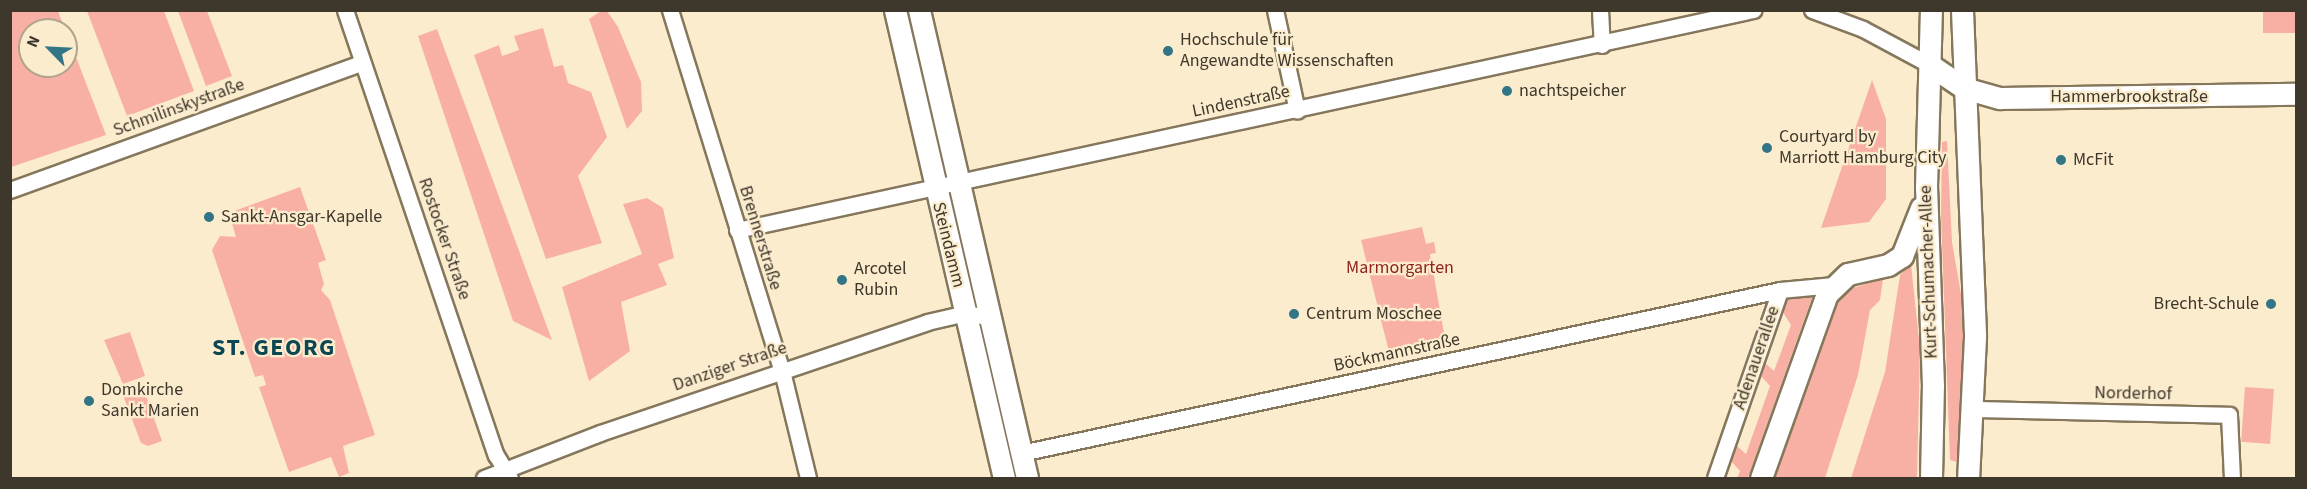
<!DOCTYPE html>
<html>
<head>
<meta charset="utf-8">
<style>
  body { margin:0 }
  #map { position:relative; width:2307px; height:489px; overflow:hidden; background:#fcecce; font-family:"Source Sans 3",sans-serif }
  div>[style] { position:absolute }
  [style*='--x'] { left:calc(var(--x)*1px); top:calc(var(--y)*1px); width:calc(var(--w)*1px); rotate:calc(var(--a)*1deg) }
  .green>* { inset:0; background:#f8b0a4; transform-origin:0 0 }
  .roads { filter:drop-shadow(2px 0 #85775c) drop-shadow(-2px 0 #85775c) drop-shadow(0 2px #85775c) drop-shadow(0 -2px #85775c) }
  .street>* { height:15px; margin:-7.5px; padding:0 7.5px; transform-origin:7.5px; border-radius:7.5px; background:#fff }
  .secondary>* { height:21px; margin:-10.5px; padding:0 10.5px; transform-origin:10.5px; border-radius:10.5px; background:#fff }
  .dots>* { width:16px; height:16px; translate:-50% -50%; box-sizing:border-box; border:3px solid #fcecce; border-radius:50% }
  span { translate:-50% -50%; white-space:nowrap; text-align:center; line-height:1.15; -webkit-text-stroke:4.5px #fcecce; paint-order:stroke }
  .poi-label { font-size:18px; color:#3e372c }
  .left { translate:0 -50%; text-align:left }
  .right { translate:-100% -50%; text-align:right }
  .street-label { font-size:18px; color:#3e372c }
  .park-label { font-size:18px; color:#8f231a }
  .district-label { font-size:24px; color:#0b4653; font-weight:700; letter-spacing:1.5px }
  .frame { position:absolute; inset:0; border:12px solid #3e372c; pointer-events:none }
  .north { position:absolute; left:18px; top:18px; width:60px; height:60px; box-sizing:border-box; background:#fcecce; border:2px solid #b0a48d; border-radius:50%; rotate:294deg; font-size:16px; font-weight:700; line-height:24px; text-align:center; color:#3e372c }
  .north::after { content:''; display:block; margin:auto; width:21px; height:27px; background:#327586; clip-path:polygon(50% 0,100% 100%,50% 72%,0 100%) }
</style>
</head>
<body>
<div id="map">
  <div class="green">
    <i style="clip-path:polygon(10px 11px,58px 11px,65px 30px,30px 30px,30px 66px,66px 66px,66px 31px,106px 135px,11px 167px)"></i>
    <i style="clip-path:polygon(87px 11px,164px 11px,194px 91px,127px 116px)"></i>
    <i style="clip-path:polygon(178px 11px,207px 11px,232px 76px,206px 86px)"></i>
    <i style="clip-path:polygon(601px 11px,607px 11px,618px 27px,641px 82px,642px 111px,627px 129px,589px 19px)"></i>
    <i style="left:2263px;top:11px;width:33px;height:22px"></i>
    <i style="clip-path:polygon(543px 28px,554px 67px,563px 65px,568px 83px,591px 92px,607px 137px,578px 176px,602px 243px,546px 259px,474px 55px,499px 45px,502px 56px,519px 50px,514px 36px)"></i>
    <i style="clip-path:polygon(437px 29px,552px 340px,513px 321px,418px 36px)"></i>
    <i style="clip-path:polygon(1872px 80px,1886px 119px,1886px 199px,1869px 222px,1821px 228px)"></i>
    <i style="clip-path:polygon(1947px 141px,1952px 242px,1966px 323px,1957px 462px,1950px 460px,1941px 216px,1942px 142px)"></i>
    <i style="clip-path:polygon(300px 187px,326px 260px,318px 263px,324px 284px,321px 290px,330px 300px,375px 435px,343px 446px,349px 473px,339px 477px,331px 457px,289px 472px,259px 387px,266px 385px,263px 375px,255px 377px,212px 250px,220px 236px,236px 237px,229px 213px)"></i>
    <i style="clip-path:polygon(647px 198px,663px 208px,674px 258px,658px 264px,667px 285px,621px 302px,630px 351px,589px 381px,562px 287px,642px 254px,623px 204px)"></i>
    <i style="clip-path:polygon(1422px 227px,1426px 244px,1434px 242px,1436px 253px,1430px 254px,1446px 344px,1390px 356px,1361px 240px)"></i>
    <i style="clip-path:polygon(1911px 264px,1920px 350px,1917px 478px,1851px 478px,1885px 372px,1900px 275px)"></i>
    <i style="clip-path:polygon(1883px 279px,1880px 300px,1870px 310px,1858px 375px,1825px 478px,1772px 478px,1835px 302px,1849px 289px)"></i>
    <i style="clip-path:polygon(1814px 292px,1748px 478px,1737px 478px,1740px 471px,1731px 461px,1737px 446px,1746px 454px,1770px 386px,1760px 375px,1765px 363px,1774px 371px,1791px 325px,1781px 309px,1789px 299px)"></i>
    <i style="clip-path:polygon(130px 332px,145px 376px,123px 384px,104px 340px)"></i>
    <i style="left:2245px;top:387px;width:29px;height:55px;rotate:4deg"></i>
    <i style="clip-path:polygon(144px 390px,162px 441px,148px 446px,141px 443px,123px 395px)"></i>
  </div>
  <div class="roads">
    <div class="street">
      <i style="--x:345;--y:10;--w:470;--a:71.3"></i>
      <i style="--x:496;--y:455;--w:27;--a:59"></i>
      <i style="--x:670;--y:10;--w:378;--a:72.8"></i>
      <i style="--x:782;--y:371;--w:110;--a:76.3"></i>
      <i style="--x:1275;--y:10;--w:103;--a:77.7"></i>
      <i style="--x:1600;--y:10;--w:35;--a:87"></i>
      <i style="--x:1812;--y:10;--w:54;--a:20.4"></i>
      <i style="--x:1863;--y:29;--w:76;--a:28.2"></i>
      <i style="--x:10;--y:190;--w:373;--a:-19.9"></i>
      <i style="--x:737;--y:230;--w:1040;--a:-12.22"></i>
      <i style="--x:1973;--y:409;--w:256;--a:1.3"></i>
      <i style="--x:2229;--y:415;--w:63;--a:87.3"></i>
      <i style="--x:1021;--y:453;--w:776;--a:-12.12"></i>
      <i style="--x:1780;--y:290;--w:54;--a:-5.3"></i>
      <i style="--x:484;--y:478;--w:124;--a:-21.2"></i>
      <i style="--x:600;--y:433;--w:345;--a:-18.7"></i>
      <i style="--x:927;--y:322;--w:39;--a:-13"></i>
      <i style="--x:965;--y:313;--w:28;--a:10"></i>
      <i style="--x:1715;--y:478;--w:199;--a:-70.9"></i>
    </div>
    <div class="secondary">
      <i style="--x:895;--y:10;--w:481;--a:76.9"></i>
      <i style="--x:919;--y:10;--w:480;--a:77"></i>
      <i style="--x:1962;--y:10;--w:327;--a:87.7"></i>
      <i style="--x:1975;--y:337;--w:141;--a:92.8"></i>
      <i style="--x:1930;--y:65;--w:41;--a:34.1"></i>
      <i style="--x:1964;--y:88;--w:37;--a:16"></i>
      <i style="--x:2000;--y:98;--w:296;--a:-0.8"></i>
      <i style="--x:1761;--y:478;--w:195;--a:-70.3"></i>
      <i style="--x:1827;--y:294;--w:29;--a:-44"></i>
      <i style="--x:1848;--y:274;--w:41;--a:-12.7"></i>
      <i style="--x:1888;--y:265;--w:17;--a:-33"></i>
      <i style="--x:1902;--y:256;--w:52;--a:-68.4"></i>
      <i style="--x:1931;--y:478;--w:92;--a:-88.8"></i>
      <i style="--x:1933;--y:386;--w:199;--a:-92"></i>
      <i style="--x:1926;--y:187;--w:177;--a:-88.4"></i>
    </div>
  </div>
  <div class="dots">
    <i style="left:1168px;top:51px;background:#327586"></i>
    <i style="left:1507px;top:91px;background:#327586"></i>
    <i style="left:1767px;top:148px;background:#327586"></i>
    <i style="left:2061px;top:160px;background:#327586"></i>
    <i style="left:209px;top:217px;background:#327586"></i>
    <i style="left:842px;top:280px;background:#327586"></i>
    <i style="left:2271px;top:304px;background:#327586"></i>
    <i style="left:1294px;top:314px;background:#327586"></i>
    <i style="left:89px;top:401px;background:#327586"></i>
  </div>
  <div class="poi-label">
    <span class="left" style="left:1180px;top:51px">Hochschule für<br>Angewandte Wissenschaften</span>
    <span class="left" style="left:1519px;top:91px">nachtspeicher</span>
    <span class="left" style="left:1779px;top:148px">Courtyard by<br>Marriott Hamburg City</span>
    <span class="left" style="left:2073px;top:160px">McFit</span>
    <span class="left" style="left:221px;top:217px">Sankt-Ansgar-Kapelle</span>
    <span class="left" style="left:854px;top:280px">Arcotel<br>Rubin</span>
    <span class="right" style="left:2259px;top:304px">Brecht-Schule</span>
    <span class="left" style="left:1306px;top:314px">Centrum Moschee</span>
    <span class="left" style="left:101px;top:401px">Domkirche<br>Sankt Marien</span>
  </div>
  <div class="street-label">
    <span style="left:2129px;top:97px">Hammerbrookstraße</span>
    <span style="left:1241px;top:102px;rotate:-12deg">Lindenstraße</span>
    <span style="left:179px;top:108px;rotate:-20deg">Schmilinskystraße</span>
    <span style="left:760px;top:238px;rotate:73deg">Brennerstraße</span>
    <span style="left:444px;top:239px;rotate:71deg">Rostocker Straße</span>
    <span style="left:948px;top:245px;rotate:76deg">Steindamm</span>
    <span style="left:1929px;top:272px;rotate:-92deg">Kurt-Schumacher-Allee</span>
    <span style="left:1397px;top:353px;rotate:-12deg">Böckmannstraße</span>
    <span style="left:1757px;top:358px;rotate:-71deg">Adenauerallee</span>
    <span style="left:730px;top:367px;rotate:-19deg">Danziger Straße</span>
    <span style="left:2133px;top:394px;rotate:1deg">Norderhof</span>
  </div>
  <div class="park-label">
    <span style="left:1400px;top:268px">Marmorgarten</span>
  </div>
  <div class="district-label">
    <span style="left:274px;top:348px">ST. GEORG</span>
  </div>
  <div class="frame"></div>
  <div class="north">N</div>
</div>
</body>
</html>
